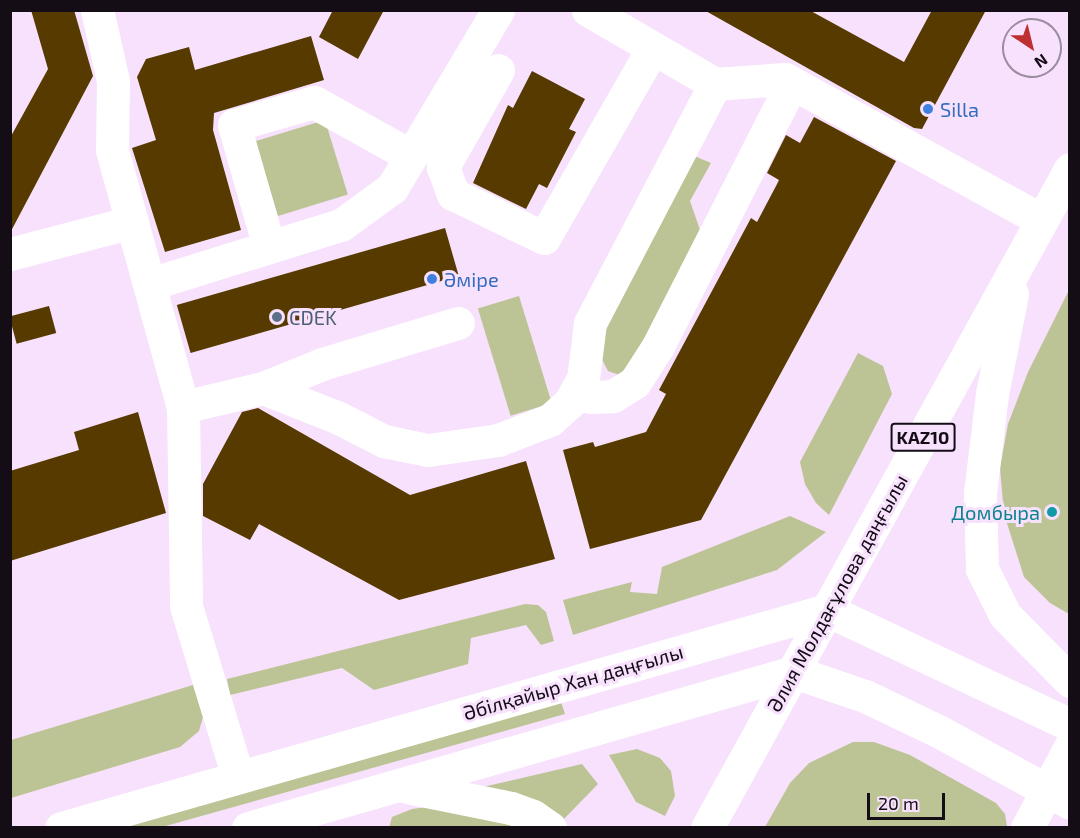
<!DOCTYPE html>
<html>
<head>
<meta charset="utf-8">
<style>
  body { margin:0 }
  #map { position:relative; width:1080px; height:838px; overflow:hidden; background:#f7e1fc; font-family:"Exo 2",sans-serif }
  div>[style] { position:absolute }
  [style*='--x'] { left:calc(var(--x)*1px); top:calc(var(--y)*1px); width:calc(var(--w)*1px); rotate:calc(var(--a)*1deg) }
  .green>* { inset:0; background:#bcc495; transform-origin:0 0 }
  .building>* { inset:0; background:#563a00; transform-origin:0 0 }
  .minor>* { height:33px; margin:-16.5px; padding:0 16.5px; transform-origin:16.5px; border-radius:16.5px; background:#fff }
  .major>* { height:33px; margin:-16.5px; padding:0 16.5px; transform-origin:16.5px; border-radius:16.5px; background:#fff }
  .dots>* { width:16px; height:16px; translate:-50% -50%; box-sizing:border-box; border:3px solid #f7e1fc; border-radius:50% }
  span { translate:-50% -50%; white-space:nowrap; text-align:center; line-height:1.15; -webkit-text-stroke:6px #f7e1fc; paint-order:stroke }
  .shield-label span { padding:2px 4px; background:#f7e1fc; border:2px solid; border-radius:4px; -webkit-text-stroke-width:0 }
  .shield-label { font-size:18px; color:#140d16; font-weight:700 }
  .shop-label { font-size:20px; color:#366cbe }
  .left { translate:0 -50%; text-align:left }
  .service-label { font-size:20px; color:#4e5e75 }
  .culture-label { font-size:20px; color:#0d838f }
  .right { translate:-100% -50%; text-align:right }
  .street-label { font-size:20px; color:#140d16 }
  .frame { position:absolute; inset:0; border:12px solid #140d16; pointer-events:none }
  .north { position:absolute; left:1002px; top:18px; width:60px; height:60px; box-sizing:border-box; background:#f7e1fc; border:2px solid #9c8ca0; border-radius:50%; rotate:145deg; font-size:16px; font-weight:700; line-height:24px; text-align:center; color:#140d16 }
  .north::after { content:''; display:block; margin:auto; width:21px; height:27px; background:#be2f31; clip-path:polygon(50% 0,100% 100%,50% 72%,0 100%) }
  .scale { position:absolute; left:867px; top:793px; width:78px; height:27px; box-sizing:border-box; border:3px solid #140d16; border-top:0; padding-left:8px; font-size:18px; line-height:21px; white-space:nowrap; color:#140d16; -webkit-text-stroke:4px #f7e1fc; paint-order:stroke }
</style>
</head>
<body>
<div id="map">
  <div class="green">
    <i style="left:325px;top:120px;width:78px;height:73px;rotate:73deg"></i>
    <i style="clip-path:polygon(692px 155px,711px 163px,690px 201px,700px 230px,629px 369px,619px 375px,608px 371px,597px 350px,598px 337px)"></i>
    <i style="clip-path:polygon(1069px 290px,1069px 614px,1050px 603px,1024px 577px,1004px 514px,1000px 468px,1008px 424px,1028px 372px)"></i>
    <i style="left:519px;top:296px;width:112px;height:43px;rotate:73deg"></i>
    <i style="clip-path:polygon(858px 353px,883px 366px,892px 394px,829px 515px,816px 503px,805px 484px,800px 462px)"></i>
    <i style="clip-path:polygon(790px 516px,826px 532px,777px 570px,573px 635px,563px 600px,632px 582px,630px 592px,657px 594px,662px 567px)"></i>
    <i style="clip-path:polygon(525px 604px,538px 605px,546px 612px,554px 641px,541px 645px,526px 625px,471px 638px,468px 664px,374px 690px,342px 668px,230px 695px,227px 679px)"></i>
    <i style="clip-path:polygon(193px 685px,203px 717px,199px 731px,180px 747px,11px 798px,11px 740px)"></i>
    <i style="clip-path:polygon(561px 702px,565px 714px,162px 827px,117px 828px)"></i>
    <i style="clip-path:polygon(853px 742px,874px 742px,910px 755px,996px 803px,1005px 814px,1007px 827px,765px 827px,790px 783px,809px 763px)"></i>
    <i style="clip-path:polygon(637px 749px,660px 758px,671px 771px,675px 796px,665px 816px,636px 802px,609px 755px)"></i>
    <i style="clip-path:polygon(582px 764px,598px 784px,562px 821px,474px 789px)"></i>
    <i style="clip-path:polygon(434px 806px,523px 828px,389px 828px,392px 817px,412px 809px)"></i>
  </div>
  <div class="building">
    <i style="clip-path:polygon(31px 10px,74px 10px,93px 76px,10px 233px,10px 138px,48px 69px)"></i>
    <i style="clip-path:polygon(333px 10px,384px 10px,358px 59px,319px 37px)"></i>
    <i style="clip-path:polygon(704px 10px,809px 10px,904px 62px,932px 10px,986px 10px,922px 129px,914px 128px)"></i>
    <i style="clip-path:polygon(311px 36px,324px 80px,214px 113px,213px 130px,241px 230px,165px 252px,132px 148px,156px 140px,137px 77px,146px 59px,189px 47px,195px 70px)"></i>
    <i style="clip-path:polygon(532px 71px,585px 99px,569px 129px,576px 132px,547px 188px,539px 184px,526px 209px,473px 183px,508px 105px,513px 108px)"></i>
    <i style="clip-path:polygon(814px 117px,896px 161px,701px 520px,590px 549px,563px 450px,593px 442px,595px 447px,646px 432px,666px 394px,659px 390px,751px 218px,757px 222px,776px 186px,779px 180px,767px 173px,786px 135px,800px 143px)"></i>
    <i style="left:445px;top:228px;width:50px;height:279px;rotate:74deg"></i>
    <i style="left:49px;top:306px;width:28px;height:41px;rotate:75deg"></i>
    <i style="clip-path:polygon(258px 408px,410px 495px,526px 461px,555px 559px,399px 600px,259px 524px,250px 540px,203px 516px,203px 484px,242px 412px)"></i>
    <i style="clip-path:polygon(138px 412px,166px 513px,10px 561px,10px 471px,79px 450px,74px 432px)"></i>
  </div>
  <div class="minor">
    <i style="--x:97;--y:10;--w:73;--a:77.3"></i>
    <i style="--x:113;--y:81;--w:69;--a:90.8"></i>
    <i style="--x:112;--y:150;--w:267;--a:74.6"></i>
    <i style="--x:183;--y:407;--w:199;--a:89.1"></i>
    <i style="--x:186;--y:606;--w:179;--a:73.1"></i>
    <i style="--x:588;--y:10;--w:147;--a:30.2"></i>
    <i style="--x:715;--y:84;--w:70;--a:-4.1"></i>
    <i style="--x:785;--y:79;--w:292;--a:28.8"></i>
    <i style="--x:498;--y:70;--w:112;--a:119.6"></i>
    <i style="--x:443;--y:167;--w:29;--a:70"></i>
    <i style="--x:453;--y:194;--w:101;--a:25.8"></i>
    <i style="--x:544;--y:238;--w:219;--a:-60.2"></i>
    <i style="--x:269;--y:247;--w:127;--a:-106"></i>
    <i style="--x:234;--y:125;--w:83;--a:-16"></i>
    <i style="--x:314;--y:102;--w:111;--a:29.1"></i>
    <i style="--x:10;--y:254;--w:126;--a:-14.7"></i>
    <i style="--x:150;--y:284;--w:200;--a:-17.2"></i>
    <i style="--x:341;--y:225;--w:63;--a:-36"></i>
    <i style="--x:392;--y:188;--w:207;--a:-59.2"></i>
    <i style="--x:263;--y:388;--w:64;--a:-22.1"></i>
    <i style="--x:322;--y:364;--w:142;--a:-16.8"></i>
    <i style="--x:576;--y:391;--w:15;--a:23"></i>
    <i style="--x:590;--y:397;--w:23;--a:-2"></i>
    <i style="--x:613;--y:396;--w:26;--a:-32"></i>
    <i style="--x:635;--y:382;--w:43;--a:-57.4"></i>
    <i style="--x:658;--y:346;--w:295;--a:-63"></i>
    <i style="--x:183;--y:407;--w:82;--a:-13.4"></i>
    <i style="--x:263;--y:388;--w:82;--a:21.5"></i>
    <i style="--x:339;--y:418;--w:51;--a:27.1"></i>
    <i style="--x:384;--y:441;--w:45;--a:11.6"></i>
    <i style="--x:428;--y:450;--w:71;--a:-8.1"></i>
    <i style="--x:498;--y:440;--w:56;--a:-21"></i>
    <i style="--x:550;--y:420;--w:27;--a:-42"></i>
    <i style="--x:570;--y:402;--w:26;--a:-61"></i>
    <i style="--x:583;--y:379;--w:56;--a:-82.9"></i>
    <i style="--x:590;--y:323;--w:270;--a:-62.4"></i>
    <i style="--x:1027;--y:828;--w:43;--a:-62.2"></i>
  </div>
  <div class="major">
    <i style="--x:1012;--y:294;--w:102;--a:101.3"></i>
    <i style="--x:992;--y:394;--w:100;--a:96.9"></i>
    <i style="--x:980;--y:493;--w:76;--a:88.5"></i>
    <i style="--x:982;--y:569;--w:51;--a:63.4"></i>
    <i style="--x:1005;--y:615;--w:93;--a:45.4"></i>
    <i style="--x:407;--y:787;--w:106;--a:11.4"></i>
    <i style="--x:511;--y:808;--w:23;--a:20"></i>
    <i style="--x:533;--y:816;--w:21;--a:35"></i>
    <i style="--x:1047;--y:790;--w:49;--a:-61.9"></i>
    <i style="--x:61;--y:828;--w:796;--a:-15.89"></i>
    <i style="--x:827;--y:610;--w:269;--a:25.3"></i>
    <i style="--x:248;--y:828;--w:568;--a:-15.95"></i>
    <i style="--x:794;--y:672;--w:75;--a:18.7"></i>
    <i style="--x:865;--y:696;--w:83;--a:25.6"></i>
    <i style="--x:940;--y:732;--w:148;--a:28.6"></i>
    <i style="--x:707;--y:828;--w:752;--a:-61.15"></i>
  </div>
  <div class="dots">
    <i style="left:928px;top:109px;background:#3f7fe0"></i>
    <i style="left:432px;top:279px;background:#3f7fe0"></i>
    <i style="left:277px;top:317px;background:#5c6f8a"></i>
    <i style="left:1052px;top:512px;background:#0f9aa8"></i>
  </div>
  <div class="shield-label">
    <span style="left:923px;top:437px">KAZ10</span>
  </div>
  <div class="shop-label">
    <span class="left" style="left:940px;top:109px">Silla</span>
    <span class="left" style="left:444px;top:279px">Әміре</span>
  </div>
  <div class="service-label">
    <span class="left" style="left:289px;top:317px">CDEK</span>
  </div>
  <div class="culture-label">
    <span class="right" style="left:1040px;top:512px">Домбыра</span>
  </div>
  <div class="street-label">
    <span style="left:837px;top:593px;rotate:-61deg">Әлия Молдағұлова даңғылы</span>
    <span style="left:573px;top:682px;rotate:-16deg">Әбілқайыр Хан даңғылы</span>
  </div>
  <div class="frame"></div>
  <div class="north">N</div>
  <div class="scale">20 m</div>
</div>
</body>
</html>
